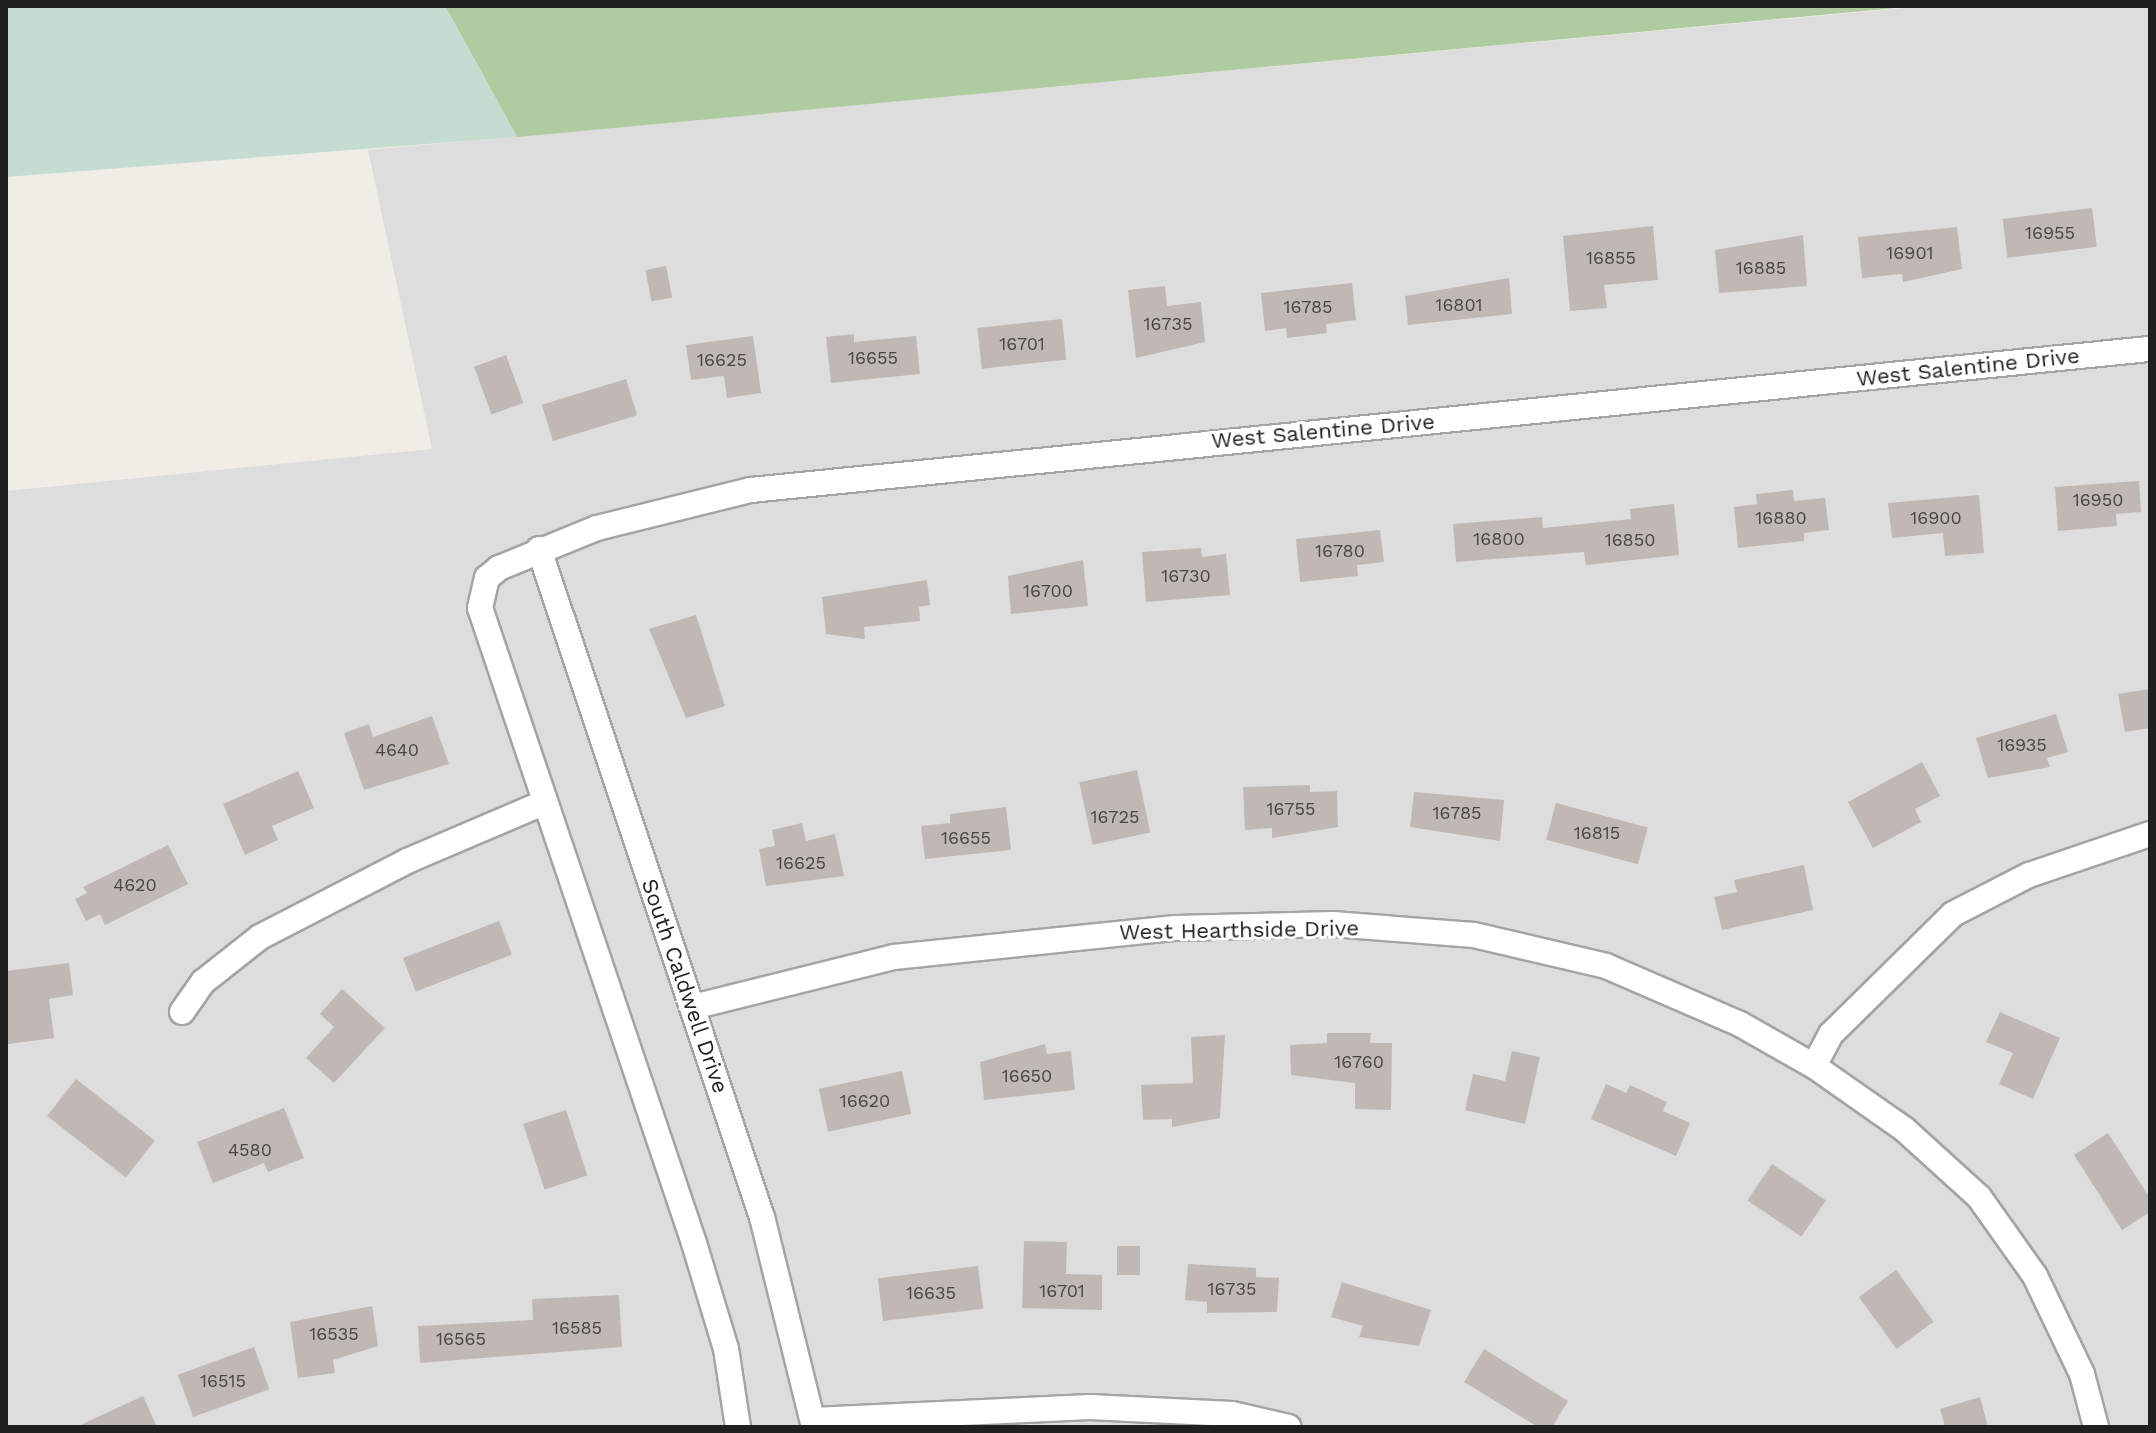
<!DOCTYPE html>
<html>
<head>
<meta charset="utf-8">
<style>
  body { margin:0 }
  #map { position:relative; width:2156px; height:1433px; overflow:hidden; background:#f0ede7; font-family:"Work Sans",sans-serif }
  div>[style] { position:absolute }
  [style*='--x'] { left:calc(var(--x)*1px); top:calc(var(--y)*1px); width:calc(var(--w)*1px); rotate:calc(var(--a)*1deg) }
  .residential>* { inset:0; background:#dedddd }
  .forest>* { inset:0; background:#aecc9f }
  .wetland>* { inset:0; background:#c5ddd1 }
  .building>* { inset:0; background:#c0b8b4; transform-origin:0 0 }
  .roads { filter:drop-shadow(2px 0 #a4a4a4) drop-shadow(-2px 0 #a4a4a4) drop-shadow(0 2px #a4a4a4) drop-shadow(0 -2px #a4a4a4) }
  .minor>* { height:24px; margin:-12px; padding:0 12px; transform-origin:12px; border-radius:12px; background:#fff }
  span { translate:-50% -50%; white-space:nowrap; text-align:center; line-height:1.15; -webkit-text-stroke:6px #fff; paint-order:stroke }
  .number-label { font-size:18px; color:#484645 }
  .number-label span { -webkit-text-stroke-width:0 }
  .street-label { font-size:22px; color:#202020 }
  .frame { position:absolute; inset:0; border:8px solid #202020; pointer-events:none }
</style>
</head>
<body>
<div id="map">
  <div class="residential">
    <i style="clip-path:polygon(1927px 6px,2150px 6px,2150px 1427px,6px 1427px,6px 491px,432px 449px,368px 150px)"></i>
  </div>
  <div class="forest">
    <i style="clip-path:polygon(445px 6px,1917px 6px,517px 137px)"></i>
  </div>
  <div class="wetland">
    <i style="clip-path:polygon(6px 6px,445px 6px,517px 137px,6px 177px)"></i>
  </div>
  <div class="building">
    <i style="left:2092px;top:208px;width:39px;height:90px;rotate:83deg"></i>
    <i style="clip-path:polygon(1653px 226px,1658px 280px,1604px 285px,1607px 308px,1570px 311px,1563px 236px)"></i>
    <i style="clip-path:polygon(1957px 227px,1962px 269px,1903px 282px,1902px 274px,1862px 278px,1858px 237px)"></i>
    <i style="clip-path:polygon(1803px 235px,1807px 286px,1719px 293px,1715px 250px)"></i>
    <i style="left:666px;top:266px;width:32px;height:21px;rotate:79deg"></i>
    <i style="clip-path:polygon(1509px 278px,1512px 314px,1408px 325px,1405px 296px)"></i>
    <i style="clip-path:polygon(1352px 283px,1356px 320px,1326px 324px,1327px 333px,1287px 338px,1286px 328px,1265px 331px,1261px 293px)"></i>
    <i style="clip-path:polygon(1165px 286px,1167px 306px,1201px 302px,1205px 342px,1136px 358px,1128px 290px)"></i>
    <i style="left:1062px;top:319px;width:41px;height:85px;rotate:84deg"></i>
    <i style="clip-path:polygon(854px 334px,854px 342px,916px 336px,920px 374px,831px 383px,826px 337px)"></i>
    <i style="clip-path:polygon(753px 336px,761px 393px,727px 398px,724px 376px,691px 380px,686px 345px)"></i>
    <i style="left:506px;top:355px;width:51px;height:34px;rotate:70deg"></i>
    <i style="left:626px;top:379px;width:38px;height:88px;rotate:73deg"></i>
    <i style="clip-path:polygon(2139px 481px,2141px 512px,2116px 514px,2117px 526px,2058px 531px,2055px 487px)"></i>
    <i style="clip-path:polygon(1793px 490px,1794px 501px,1825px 498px,1829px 530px,1804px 533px,1804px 541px,1738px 548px,1734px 507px,1757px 504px,1756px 494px)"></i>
    <i style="clip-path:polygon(1979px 495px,1984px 553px,1945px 556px,1943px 533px,1892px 538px,1888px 503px)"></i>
    <i style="clip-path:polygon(1674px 504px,1679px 555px,1586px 565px,1584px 552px,1456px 562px,1453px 524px,1542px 517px,1543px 528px,1631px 519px,1630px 509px)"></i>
    <i style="clip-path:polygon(1380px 530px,1384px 562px,1357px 565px,1358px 576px,1300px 582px,1296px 539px)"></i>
    <i style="clip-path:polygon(1201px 548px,1202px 557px,1226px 554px,1230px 595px,1146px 602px,1142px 552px)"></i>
    <i style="clip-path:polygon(1083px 560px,1088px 606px,1011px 614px,1008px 576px)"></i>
    <i style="clip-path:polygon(927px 580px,930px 605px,919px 607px,920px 621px,864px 627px,865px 639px,826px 634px,822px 597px)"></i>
    <i style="clip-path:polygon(696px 615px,725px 706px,686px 718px,649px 629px)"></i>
    <i style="clip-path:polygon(2150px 689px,2150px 728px,2125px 732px,2118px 694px)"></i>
    <i style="clip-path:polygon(2056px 714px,2068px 752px,2047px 758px,2050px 767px,1988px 778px,1976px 738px)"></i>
    <i style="clip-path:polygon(432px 716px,449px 764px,364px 790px,344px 733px,369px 724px,373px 737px)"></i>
    <i style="clip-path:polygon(1922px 762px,1940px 796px,1915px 809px,1921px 822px,1873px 848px,1848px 802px)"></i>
    <i style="left:1137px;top:770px;width:64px;height:59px;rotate:78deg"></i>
    <i style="clip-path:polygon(298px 771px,314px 808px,272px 826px,278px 840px,245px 855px,223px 804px)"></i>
    <i style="clip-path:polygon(1310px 785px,1310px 792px,1337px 791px,1338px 827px,1272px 838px,1272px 828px,1245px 830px,1243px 787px)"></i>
    <i style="clip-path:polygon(1414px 792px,1504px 800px,1500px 841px,1410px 827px)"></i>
    <i style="left:1556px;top:803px;width:95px;height:38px;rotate:15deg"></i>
    <i style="clip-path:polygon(1006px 807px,1011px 850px,925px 859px,921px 826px,950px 823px,950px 814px)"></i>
    <i style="clip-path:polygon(802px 823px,806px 841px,835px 834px,844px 876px,766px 886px,759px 849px,775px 846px,772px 830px)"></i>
    <i style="clip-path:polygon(168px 845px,188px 884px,105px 925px,100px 914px,86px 921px,75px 899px,87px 893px,83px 887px)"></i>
    <i style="clip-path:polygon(1804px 865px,1813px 910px,1722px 930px,1714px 897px,1737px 892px,1734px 880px)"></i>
    <i style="left:499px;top:921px;width:36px;height:103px;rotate:69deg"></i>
    <i style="clip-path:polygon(69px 963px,73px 995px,49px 999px,54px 1038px,8px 1044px,6px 971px)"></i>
    <i style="clip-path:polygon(342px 989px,385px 1028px,334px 1083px,306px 1058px,334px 1027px,320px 1014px)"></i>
    <i style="clip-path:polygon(2000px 1012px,2060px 1038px,2033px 1099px,1999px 1084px,2013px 1053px,1986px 1042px)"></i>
    <i style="clip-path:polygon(1327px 1033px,1371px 1033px,1370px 1043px,1392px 1043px,1391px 1110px,1355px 1109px,1355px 1083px,1291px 1075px,1290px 1045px,1327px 1043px)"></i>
    <i style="clip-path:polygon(1225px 1035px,1220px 1118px,1172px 1127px,1172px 1119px,1143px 1120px,1141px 1085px,1193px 1083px,1191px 1037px)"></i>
    <i style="clip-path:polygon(1045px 1044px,1047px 1054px,1071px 1051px,1075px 1090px,984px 1100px,980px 1062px)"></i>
    <i style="clip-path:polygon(1512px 1051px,1540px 1057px,1525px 1124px,1465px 1110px,1473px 1074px,1505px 1081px)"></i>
    <i style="left:902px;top:1071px;width:44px;height:85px;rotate:78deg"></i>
    <i style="left:76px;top:1079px;width:100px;height:47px;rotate:38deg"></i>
    <i style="clip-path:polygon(1606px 1084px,1626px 1093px,1630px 1085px,1667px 1102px,1663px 1111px,1690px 1123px,1676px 1156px,1591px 1119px)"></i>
    <i style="clip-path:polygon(284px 1108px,304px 1158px,268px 1172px,264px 1163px,213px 1183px,197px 1142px)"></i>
    <i style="left:566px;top:1110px;width:69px;height:45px;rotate:72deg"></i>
    <i style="clip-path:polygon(2108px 1133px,2150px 1198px,2150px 1212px,2122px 1230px,2074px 1155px)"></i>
    <i style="left:1772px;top:1164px;width:65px;height:44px;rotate:34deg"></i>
    <i style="clip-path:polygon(1024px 1241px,1067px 1242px,1066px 1274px,1102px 1275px,1102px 1310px,1022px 1308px)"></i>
    <i style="left:1117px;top:1246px;width:23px;height:29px"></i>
    <i style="clip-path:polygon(1188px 1264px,1256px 1268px,1256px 1277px,1279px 1278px,1277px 1312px,1207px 1313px,1207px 1302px,1185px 1300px)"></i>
    <i style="left:978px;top:1266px;width:43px;height:101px;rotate:83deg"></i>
    <i style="left:1896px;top:1270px;width:64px;height:46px;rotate:54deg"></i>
    <i style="clip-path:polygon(1342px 1282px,1431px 1310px,1419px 1346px,1359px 1337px,1363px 1326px,1331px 1317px)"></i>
    <i style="clip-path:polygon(619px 1295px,622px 1347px,420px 1363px,418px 1326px,533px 1320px,532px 1299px)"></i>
    <i style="clip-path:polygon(372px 1306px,378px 1346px,333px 1360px,335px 1373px,298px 1378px,290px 1322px)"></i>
    <i style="left:254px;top:1347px;width:45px;height:81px;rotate:70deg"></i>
    <i style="clip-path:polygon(1484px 1349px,1568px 1401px,1552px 1427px,1538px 1427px,1464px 1382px)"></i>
    <i style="clip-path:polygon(143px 1396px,157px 1427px,76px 1427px)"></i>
    <i style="clip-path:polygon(1980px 1397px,1988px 1427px,1945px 1427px,1940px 1409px)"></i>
  </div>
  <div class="roads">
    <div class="minor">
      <i style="--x:539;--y:549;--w:704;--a:71.54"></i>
      <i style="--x:762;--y:1217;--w:216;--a:76.1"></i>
      <i style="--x:693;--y:1007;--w:207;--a:-14"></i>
      <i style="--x:894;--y:957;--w:283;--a:-5.9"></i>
      <i style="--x:1176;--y:928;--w:157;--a:-1.5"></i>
      <i style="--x:1333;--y:924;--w:141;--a:4.5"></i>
      <i style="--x:1474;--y:935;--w:136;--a:13.2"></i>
      <i style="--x:1606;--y:966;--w:146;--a:23.4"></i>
      <i style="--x:1740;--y:1024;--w:85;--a:29.6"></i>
      <i style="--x:1814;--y:1066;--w:110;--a:35"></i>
      <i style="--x:1904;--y:1129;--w:101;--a:42.2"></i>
      <i style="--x:1979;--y:1197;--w:97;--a:54.7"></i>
      <i style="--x:2035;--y:1276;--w:109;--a:64.4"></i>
      <i style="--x:2082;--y:1374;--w:55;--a:75.2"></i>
      <i style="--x:182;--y:1012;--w:37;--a:-55"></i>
      <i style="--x:203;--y:982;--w:73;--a:-38.3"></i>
      <i style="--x:260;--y:937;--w:165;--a:-27.3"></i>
      <i style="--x:407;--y:861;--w:150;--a:-23.1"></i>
      <i style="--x:1814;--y:1066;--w:36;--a:-62"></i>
      <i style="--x:1831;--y:1034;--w:171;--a:-44.5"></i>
      <i style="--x:1953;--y:914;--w:85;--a:-27.2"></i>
      <i style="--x:2029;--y:875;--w:128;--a:-18.7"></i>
      <i style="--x:813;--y:1420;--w:277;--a:-2.7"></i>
      <i style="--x:1090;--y:1407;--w:142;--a:2.8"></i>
      <i style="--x:1232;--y:1414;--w:58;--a:12.8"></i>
      <i style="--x:738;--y:1427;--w:79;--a:-98.7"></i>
      <i style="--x:726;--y:1349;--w:111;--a:-106.8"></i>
      <i style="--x:694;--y:1243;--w:670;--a:-108.62"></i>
      <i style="--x:480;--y:608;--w:31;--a:-77"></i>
      <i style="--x:487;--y:578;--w:16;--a:-40"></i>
      <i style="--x:499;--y:568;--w:106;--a:-22.2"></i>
      <i style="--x:597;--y:528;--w:159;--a:-13.9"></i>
      <i style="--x:751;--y:490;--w:1406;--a:-5.76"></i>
    </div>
  </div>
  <div class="number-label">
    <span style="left:2050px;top:233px">16955</span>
    <span style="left:1910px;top:253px">16901</span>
    <span style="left:1611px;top:258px">16855</span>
    <span style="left:1761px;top:268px">16885</span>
    <span style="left:1459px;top:305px">16801</span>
    <span style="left:1308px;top:307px">16785</span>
    <span style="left:1168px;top:324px">16735</span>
    <span style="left:1022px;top:344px">16701</span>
    <span style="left:873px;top:358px">16655</span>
    <span style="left:722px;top:360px">16625</span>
    <span style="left:2098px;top:500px">16950</span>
    <span style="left:1781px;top:518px">16880</span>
    <span style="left:1936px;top:518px">16900</span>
    <span style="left:1499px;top:539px">16800</span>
    <span style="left:1630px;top:540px">16850</span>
    <span style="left:1340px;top:551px">16780</span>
    <span style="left:1186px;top:576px">16730</span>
    <span style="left:1048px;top:591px">16700</span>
    <span style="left:2022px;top:745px">16935</span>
    <span style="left:397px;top:750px">4640</span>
    <span style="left:1291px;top:809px">16755</span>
    <span style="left:1457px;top:813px">16785</span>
    <span style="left:1115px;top:817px">16725</span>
    <span style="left:1597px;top:833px">16815</span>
    <span style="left:966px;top:838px">16655</span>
    <span style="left:801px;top:863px">16625</span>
    <span style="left:135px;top:885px">4620</span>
    <span style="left:1359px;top:1062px">16760</span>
    <span style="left:1027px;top:1076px">16650</span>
    <span style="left:865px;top:1101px">16620</span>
    <span style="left:250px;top:1150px">4580</span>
    <span style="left:1232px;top:1289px">16735</span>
    <span style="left:1062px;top:1291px">16701</span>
    <span style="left:931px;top:1293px">16635</span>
    <span style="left:577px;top:1328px">16585</span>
    <span style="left:334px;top:1334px">16535</span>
    <span style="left:461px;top:1339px">16565</span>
    <span style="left:223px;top:1381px">16515</span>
  </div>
  <div class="street-label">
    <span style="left:1968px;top:367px;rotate:-6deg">West Salentine Drive</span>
    <span style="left:1323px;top:431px;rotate:-5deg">West Salentine Drive</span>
    <span style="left:1239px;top:930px;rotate:-1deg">West Hearthside Drive</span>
    <span style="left:685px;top:986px;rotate:71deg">South Caldwell Drive</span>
  </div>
  <div class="frame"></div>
</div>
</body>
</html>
